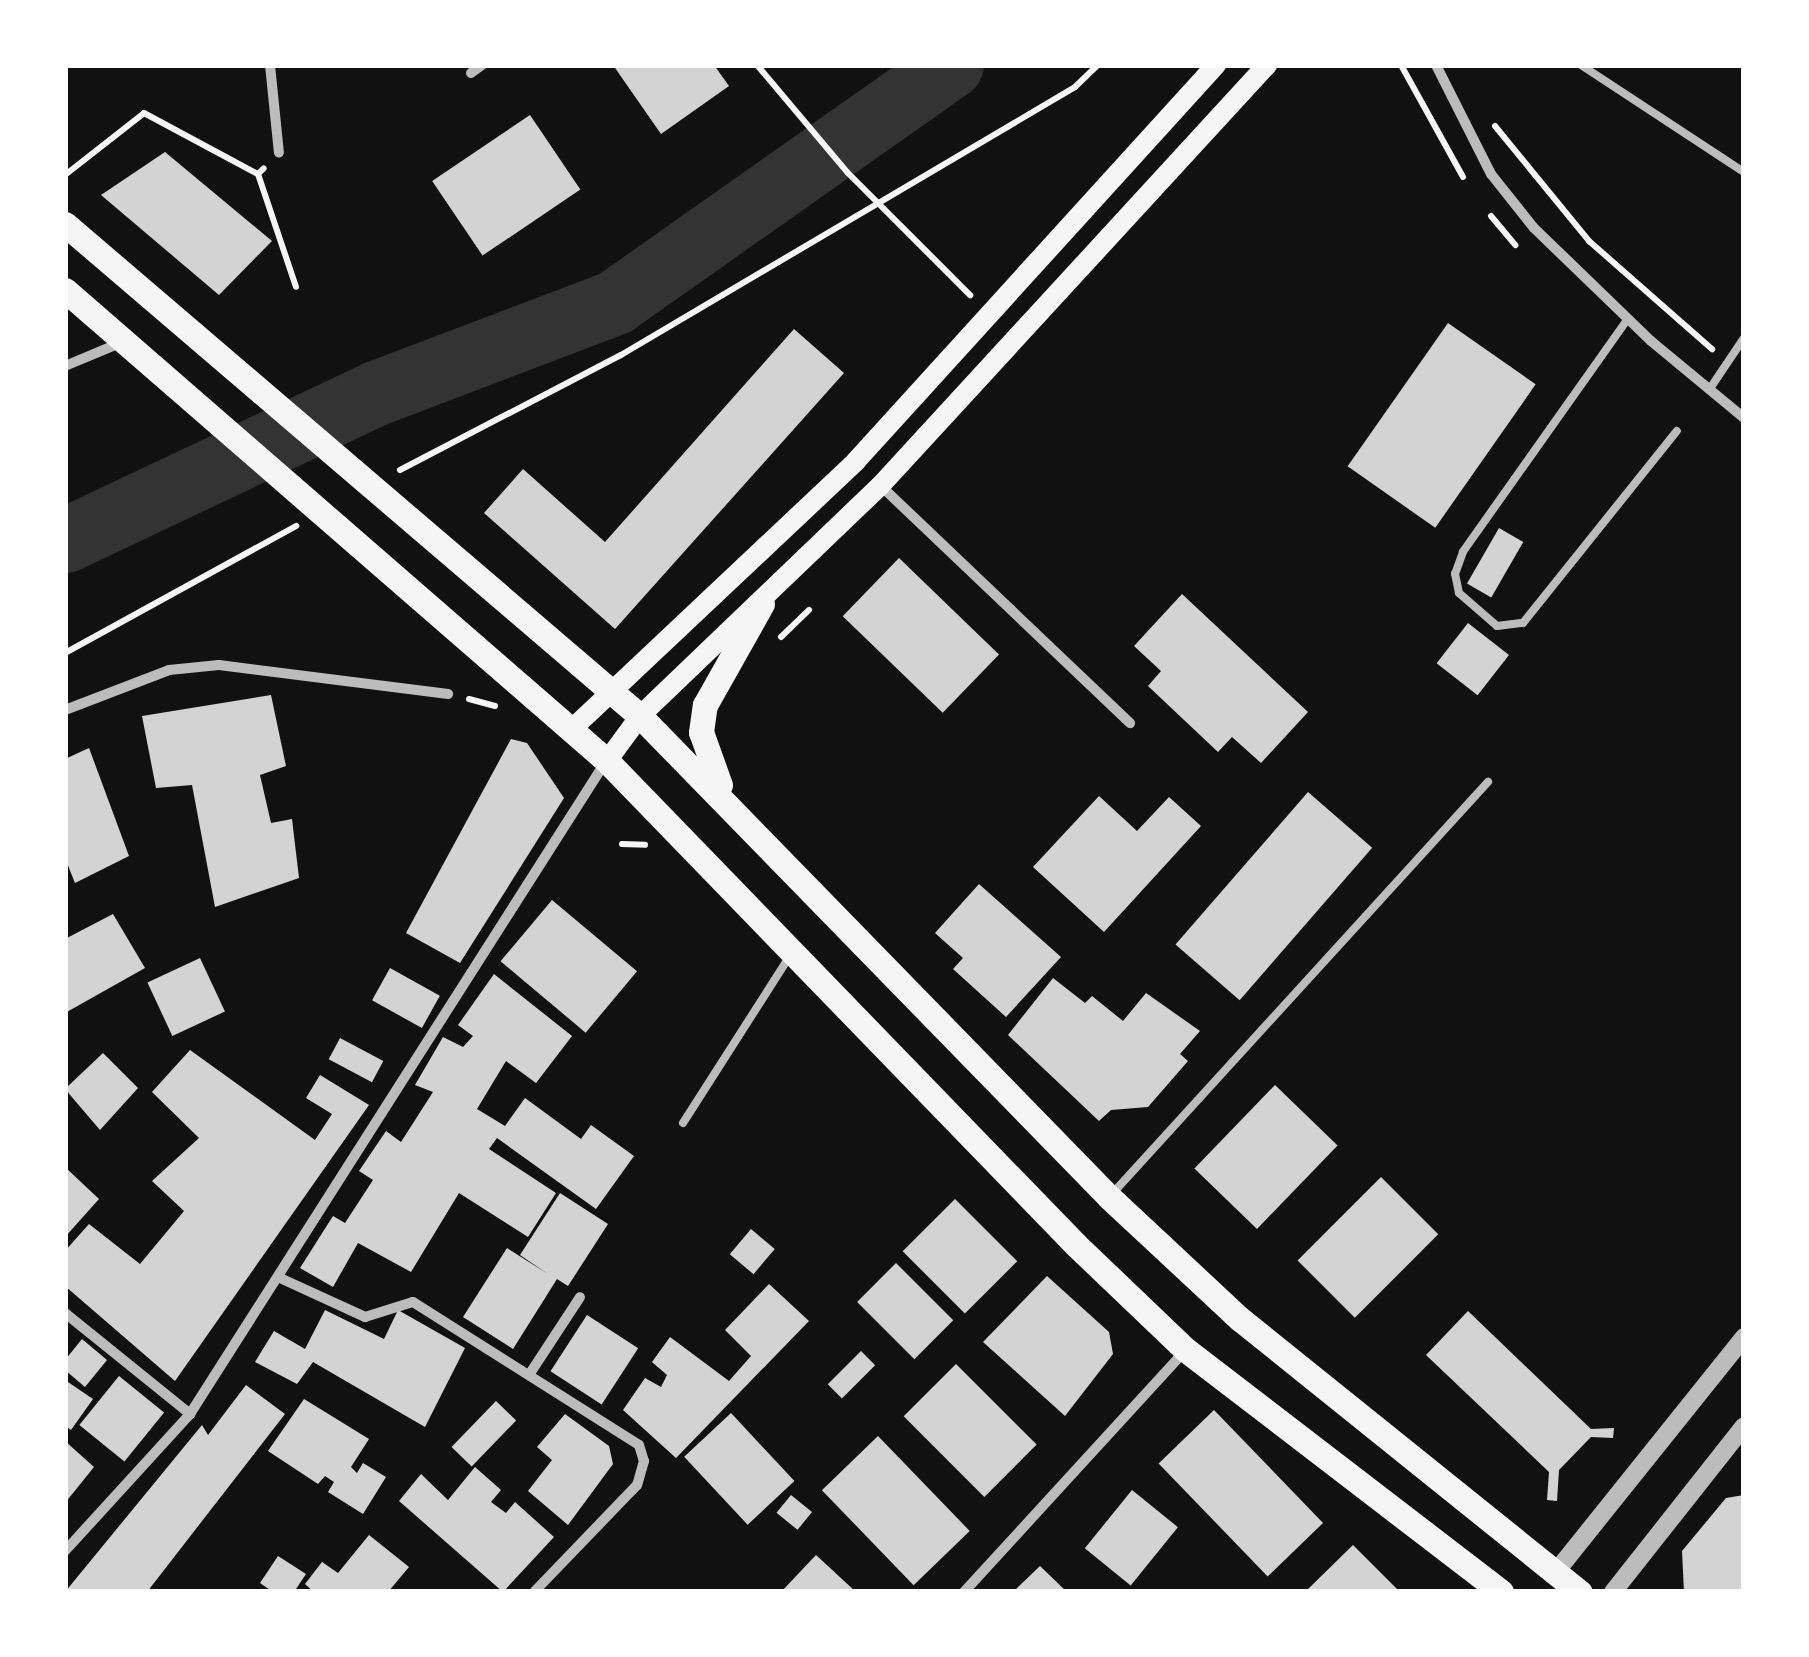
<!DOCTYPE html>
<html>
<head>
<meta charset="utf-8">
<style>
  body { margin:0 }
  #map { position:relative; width:1809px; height:1657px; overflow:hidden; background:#111; font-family:Ubuntu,sans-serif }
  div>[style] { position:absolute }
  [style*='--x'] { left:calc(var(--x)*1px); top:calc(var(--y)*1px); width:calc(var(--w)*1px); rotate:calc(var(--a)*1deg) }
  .river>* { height:65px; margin:-32.5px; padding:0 32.5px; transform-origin:32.5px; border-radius:32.5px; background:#333 }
  .building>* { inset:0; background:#d3d3d3; transform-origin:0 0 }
  .path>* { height:6px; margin:-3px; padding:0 3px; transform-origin:3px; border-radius:3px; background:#f5f5f5 }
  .service>* { height:8px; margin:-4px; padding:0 4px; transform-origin:4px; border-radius:4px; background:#bcbcbc }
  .minor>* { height:10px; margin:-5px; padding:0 5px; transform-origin:5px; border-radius:5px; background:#bcbcbc }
  .tertiary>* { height:18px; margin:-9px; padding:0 9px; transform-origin:9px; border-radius:9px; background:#bcbcbc }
  .secondary>* { height:20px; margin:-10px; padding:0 10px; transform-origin:10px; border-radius:10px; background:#f5f5f5 }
  .primary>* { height:25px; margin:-12.5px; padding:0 12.5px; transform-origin:12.5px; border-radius:12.5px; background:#f5f5f5 }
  span { translate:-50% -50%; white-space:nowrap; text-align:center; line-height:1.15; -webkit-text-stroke:8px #fff; paint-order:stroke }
  .frame { position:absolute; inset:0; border:68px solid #fff; pointer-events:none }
</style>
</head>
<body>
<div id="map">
  <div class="river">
    <i style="--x:65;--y:540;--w:344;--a:-25.3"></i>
    <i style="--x:376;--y:393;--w:256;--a:-20.8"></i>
    <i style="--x:615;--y:302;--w:411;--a:-35.2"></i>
  </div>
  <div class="building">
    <i style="clip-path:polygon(613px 65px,714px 65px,729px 86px,661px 134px)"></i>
    <i style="left:530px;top:115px;width:90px;height:118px;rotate:56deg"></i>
    <i style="clip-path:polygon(165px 152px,272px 241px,219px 295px,101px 195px)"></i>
    <i style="left:1448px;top:323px;width:107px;height:175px;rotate:35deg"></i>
    <i style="clip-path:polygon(794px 329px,844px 373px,615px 629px,484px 513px,523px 469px,605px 542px)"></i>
    <i style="left:1499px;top:528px;width:28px;height:64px;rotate:30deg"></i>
    <i style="left:899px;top:558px;width:139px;height:81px;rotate:44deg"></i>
    <i style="clip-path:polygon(1182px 594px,1308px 712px,1261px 763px,1232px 737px,1218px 752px,1148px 686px,1161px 671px,1134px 646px)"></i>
    <i style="left:1468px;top:623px;width:52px;height:51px;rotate:38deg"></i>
    <i style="clip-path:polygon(271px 695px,286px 766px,260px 775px,271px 823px,292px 819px,299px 878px,215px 907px,192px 785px,156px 788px,142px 716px)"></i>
    <i style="clip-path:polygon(511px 739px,527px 743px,564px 798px,460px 963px,406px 933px)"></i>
    <i style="clip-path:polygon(89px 748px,129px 856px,75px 883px,65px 858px,65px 759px)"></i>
    <i style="left:1308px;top:792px;width:85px;height:202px;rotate:41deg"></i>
    <i style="clip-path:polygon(1099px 796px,1137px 831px,1169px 797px,1201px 826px,1104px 932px,1033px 867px)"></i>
    <i style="clip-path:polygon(979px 884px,1061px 957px,1006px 1017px,953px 969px,963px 958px,935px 933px)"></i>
    <i style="left:552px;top:900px;width:111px;height:80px;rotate:40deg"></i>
    <i style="clip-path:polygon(113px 914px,145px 968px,65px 1013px,65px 939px)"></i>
    <i style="left:200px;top:958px;width:59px;height:58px;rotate:65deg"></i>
    <i style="left:390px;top:968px;width:57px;height:37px;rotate:29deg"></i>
    <i style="clip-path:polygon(494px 974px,572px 1036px,536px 1083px,506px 1061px,477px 1109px,505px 1126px,525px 1098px,581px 1139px,591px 1125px,634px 1156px,596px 1209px,497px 1138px,489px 1149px,556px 1193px,528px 1237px,459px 1193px,411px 1272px,358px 1243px,333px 1287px,300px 1268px,333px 1216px,345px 1223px,373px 1180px,359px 1171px,386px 1131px,401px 1142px,433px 1092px,415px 1085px,443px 1037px,463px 1047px,473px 1036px,458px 1025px)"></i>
    <i style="clip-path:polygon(1053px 978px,1085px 1003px,1092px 996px,1123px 1021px,1146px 993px,1200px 1031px,1180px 1054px,1188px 1061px,1148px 1107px,1111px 1110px,1099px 1121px,1008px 1035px)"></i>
    <i style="left:340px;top:1038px;width:49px;height:24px;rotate:28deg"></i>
    <i style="clip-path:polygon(190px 1050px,315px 1140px,332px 1114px,306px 1098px,320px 1075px,369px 1105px,175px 1381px,65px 1286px,65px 1251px,89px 1224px,140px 1264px,184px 1211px,152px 1181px,199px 1138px,152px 1092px)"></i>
    <i style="clip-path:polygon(103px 1053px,138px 1088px,100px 1130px,65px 1089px)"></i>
    <i style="left:1275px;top:1085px;width:87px;height:116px;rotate:44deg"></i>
    <i style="clip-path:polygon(65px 1167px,99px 1199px,65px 1237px)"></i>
    <i style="left:1381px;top:1177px;width:81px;height:118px;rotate:45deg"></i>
    <i style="clip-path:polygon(560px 1193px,608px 1224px,568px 1286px,557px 1279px,513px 1349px,463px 1317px,507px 1248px,548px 1274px,520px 1255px)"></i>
    <i style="left:955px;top:1199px;width:88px;height:74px;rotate:45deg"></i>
    <i style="left:751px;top:1229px;width:31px;height:33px;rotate:40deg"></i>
    <i style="left:896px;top:1263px;width:81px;height:55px;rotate:45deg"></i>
    <i style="clip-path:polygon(1047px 1276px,1109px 1332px,1113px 1354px,1065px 1416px,983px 1342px)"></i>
    <i style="clip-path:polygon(769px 1284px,809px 1321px,676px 1458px,623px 1410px,645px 1378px,661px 1387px,667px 1375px,652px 1362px,670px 1337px,729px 1381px,751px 1356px,725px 1330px)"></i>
    <i style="clip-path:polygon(325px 1310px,384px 1339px,398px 1310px,465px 1348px,425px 1427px,313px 1362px,297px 1384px,255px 1362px,274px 1331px,305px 1349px)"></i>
    <i style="clip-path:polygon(1468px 1311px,1591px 1429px,1614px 1428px,1613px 1438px,1591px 1437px,1559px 1470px,1557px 1501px,1547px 1500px,1549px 1472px,1426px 1355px)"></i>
    <i style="left:587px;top:1315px;width:61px;height:67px;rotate:33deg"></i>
    <i style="clip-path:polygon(82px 1339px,107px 1360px,85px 1387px,65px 1370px,65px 1360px)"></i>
    <i style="left:861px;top:1351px;width:20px;height:47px;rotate:45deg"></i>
    <i style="left:956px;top:1364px;width:114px;height:74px;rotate:45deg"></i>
    <i style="left:119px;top:1376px;width:58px;height:63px;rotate:39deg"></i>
    <i style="clip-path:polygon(65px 1380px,93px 1399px,71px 1430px,65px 1426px)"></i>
    <i style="clip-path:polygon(246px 1385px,285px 1414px,147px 1592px,65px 1592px,202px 1425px,208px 1435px)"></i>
    <i style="clip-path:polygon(304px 1399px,369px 1439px,351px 1467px,357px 1473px,363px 1463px,386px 1477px,363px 1514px,328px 1492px,334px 1482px,325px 1476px,318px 1484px,268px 1451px)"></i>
    <i style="left:496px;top:1401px;width:28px;height:64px;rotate:44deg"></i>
    <i style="left:1214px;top:1410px;width:157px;height:77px;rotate:46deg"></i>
    <i style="left:731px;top:1413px;width:93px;height:64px;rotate:47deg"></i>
    <i style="clip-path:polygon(565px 1414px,609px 1446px,613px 1464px,568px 1525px,528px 1491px,552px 1460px,537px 1447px)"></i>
    <i style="left:878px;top:1436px;width:132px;height:78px;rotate:46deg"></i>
    <i style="clip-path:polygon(65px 1441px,94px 1467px,65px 1503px)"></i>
    <i style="clip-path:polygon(475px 1467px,501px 1490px,491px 1502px,506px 1513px,515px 1502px,554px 1537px,503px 1592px,399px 1501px,421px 1474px,448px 1500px)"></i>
    <i style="left:1132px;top:1490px;width:59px;height:75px;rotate:39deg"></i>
    <i style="left:791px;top:1495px;width:27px;height:23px;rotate:39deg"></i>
    <i style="clip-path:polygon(1744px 1495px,1744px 1592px,1684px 1592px,1682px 1551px,1726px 1498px)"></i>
    <i style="clip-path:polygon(369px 1535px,409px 1567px,388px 1592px,314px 1592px,305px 1584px,322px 1562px,338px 1573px)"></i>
    <i style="clip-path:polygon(1353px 1545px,1400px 1592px,1305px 1592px)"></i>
    <i style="clip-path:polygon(816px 1555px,856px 1592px,781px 1592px)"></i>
    <i style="clip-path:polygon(278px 1556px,306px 1574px,294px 1592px,273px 1592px,260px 1583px)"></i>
    <i style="clip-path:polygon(1040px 1566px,1067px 1592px,1013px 1592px)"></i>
  </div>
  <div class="path">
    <i style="--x:757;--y:65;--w:141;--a:49.9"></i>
    <i style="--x:848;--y:173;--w:173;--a:45"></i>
    <i style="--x:1401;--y:65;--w:128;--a:61"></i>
    <i style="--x:1495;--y:126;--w:149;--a:50.7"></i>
    <i style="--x:1589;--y:241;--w:164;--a:41.3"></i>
    <i style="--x:258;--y:174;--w:119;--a:71.4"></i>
    <i style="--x:65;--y:175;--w:100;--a:-38.1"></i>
    <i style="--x:144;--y:113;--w:129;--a:28.2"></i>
    <i style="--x:258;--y:174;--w:8;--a:-45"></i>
    <i style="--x:1491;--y:216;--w:38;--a:50"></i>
    <i style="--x:400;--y:470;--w:249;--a:-27.5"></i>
    <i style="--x:621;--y:355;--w:527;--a:-30.55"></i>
    <i style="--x:1075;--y:87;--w:32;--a:-44"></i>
    <i style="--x:781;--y:637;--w:39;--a:-44"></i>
    <i style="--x:65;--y:653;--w:264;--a:-28.8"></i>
    <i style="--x:469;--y:699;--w:27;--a:15"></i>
    <i style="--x:622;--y:844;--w:23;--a:2"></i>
  </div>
  <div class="service">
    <i style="--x:1581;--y:65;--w:195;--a:33.3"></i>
    <i style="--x:1627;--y:320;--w:284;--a:125.3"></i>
    <i style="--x:1463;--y:552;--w:23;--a:110"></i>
    <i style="--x:1455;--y:574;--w:19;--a:78"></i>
    <i style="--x:1459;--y:593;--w:50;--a:41"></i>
    <i style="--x:1497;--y:626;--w:26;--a:-7"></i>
    <i style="--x:1523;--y:623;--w:246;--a:-51.3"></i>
    <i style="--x:1709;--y:390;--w:63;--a:-56.1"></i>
    <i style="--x:683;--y:1123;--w:201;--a:-57.4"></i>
    <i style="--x:1112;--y:1194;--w:558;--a:-47.62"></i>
  </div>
  <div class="minor">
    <i style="--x:270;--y:65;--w:88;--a:84.2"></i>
    <i style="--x:1436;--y:65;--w:122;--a:63.2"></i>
    <i style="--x:1491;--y:174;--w:69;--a:51.5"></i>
    <i style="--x:1534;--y:228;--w:163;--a:44"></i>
    <i style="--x:1651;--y:341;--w:121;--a:39.6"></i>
    <i style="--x:471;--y:73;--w:14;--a:-36"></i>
    <i style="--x:65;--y:366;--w:60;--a:-22.7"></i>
    <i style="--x:881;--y:486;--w:344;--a:43.6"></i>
    <i style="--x:65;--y:710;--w:111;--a:-21"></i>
    <i style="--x:169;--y:670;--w:50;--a:-5.7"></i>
    <i style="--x:219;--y:665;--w:231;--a:7.2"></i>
    <i style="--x:280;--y:1278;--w:94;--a:24.6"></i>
    <i style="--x:365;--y:1317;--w:50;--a:-17.4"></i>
    <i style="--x:413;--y:1302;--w:267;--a:32.3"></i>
    <i style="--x:639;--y:1445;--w:17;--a:73"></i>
    <i style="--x:644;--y:1461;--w:25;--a:106"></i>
    <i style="--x:637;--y:1485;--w:149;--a:133.9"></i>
    <i style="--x:65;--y:1313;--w:161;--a:38.9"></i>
    <i style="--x:529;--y:1375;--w:93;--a:-56.8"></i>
    <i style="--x:65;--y:1551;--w:185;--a:-47.6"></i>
    <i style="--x:190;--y:1414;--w:774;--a:-57.5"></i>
    <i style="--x:964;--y:1592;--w:328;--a:-47.5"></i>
  </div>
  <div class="tertiary">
    <i style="--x:1555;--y:1573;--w:302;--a:-51.3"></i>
    <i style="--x:1613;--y:1592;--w:211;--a:-51.7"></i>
  </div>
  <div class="secondary">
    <i style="--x:572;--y:729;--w:390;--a:-43.3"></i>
    <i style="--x:856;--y:461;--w:535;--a:-47.73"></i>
    <i style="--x:607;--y:761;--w:56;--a:-53.7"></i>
    <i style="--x:640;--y:716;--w:332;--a:-43.8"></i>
    <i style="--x:880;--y:486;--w:572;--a:-47.41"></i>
  </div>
  <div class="primary">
    <i style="--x:65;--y:224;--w:757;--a:40.55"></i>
    <i style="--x:640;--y:716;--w:672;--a:45.72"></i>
    <i style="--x:1109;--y:1197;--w:179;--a:43"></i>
    <i style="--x:1240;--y:1319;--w:436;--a:38.8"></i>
    <i style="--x:65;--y:290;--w:718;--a:40.99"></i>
    <i style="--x:607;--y:761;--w:673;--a:45.9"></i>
    <i style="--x:1075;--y:1244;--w:153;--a:43.7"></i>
    <i style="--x:1186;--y:1350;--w:397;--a:37.5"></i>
    <i style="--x:720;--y:785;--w:56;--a:-109.7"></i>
    <i style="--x:701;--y:732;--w:27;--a:-82"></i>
    <i style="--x:705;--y:705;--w:116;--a:-60.6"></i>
  </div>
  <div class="frame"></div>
</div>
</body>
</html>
